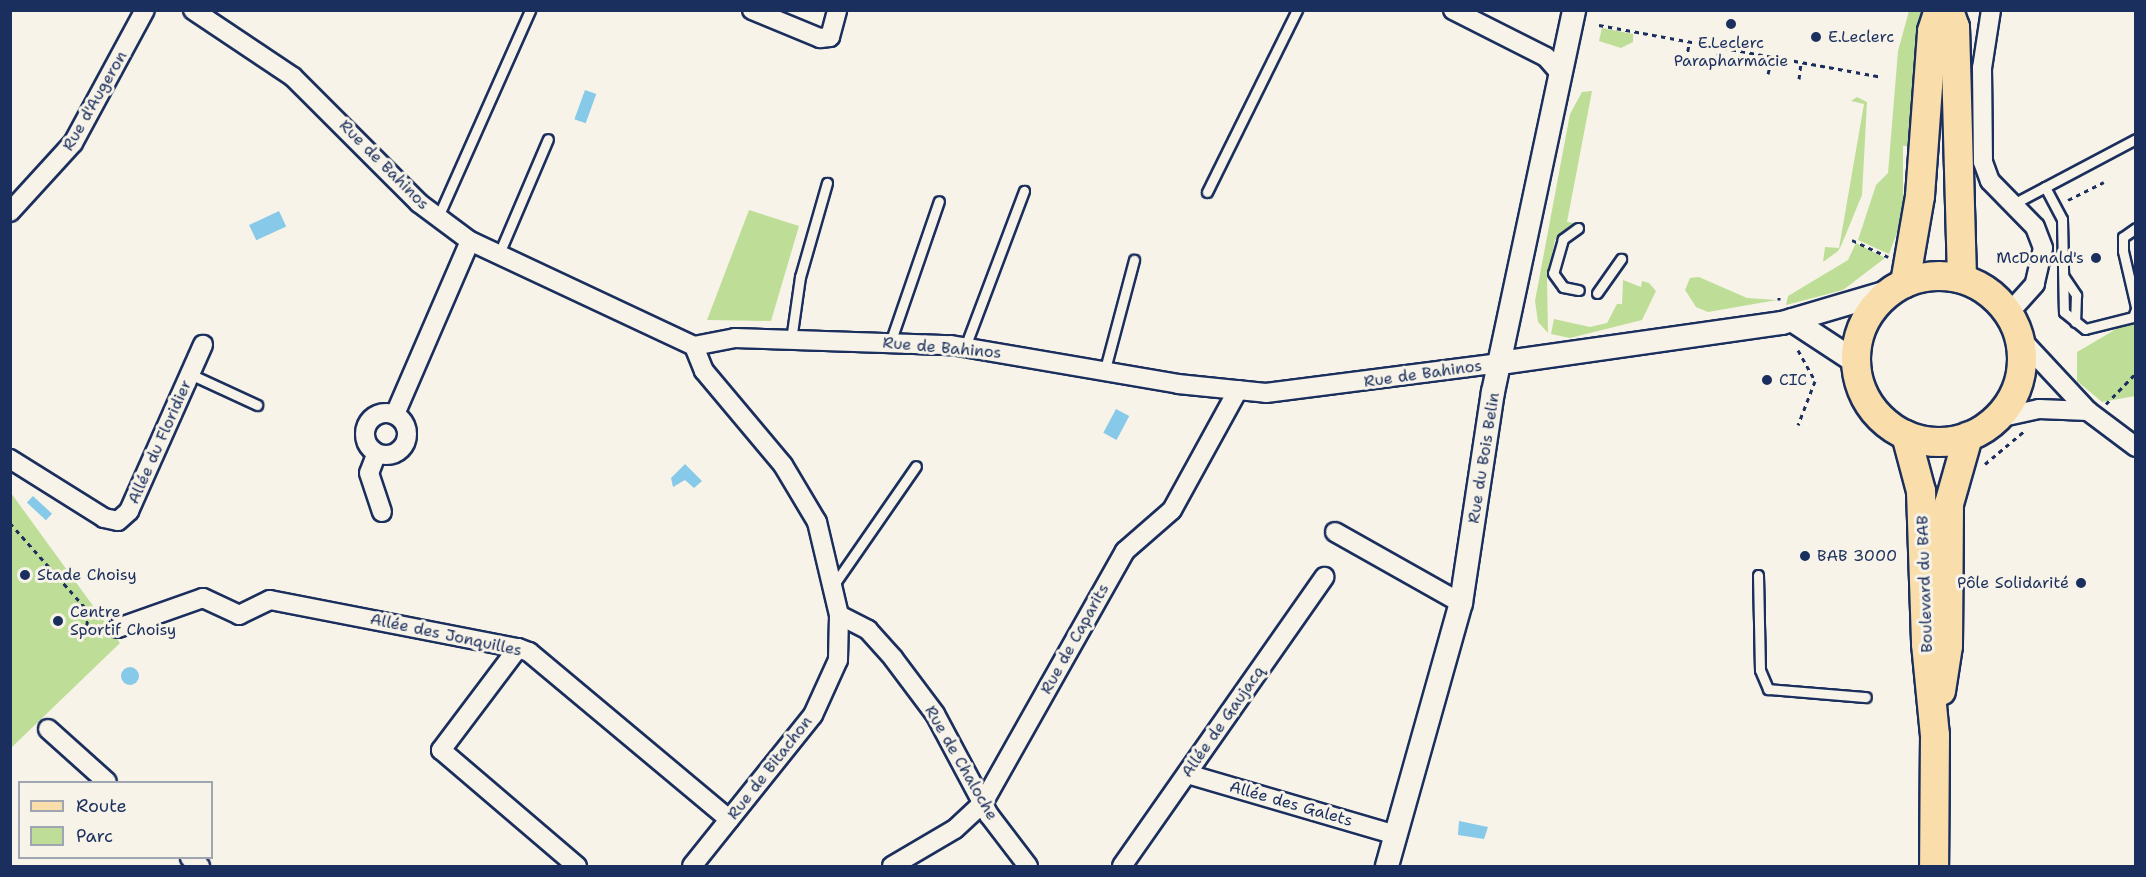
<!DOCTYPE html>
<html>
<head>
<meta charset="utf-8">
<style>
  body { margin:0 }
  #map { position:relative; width:2146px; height:877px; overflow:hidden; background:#f7f3e8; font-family:"Shantell Sans",sans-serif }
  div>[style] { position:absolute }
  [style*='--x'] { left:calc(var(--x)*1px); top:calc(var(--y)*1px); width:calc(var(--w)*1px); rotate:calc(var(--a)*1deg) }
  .green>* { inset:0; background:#bede97 }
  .water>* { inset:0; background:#87c9e8; transform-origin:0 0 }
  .round { border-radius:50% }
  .path>* { height:3px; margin-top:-1.5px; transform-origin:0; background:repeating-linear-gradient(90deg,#1b2f5e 0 4.5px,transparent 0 9px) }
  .roads { filter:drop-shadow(2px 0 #1b2f5e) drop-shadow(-2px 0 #1b2f5e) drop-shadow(0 2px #1b2f5e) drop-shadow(0 -2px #1b2f5e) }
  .service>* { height:9px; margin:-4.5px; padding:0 4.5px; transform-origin:4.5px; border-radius:4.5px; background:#f7f3e8 }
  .minor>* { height:18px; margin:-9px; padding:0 9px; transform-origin:9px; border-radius:9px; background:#f7f3e8 }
  .minor>.ring { margin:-9px; padding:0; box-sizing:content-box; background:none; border:18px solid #f7f3e8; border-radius:50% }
  .tertiary>* { height:22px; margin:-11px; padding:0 11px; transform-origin:11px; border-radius:11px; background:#f7f3e8 }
  .primary>* { height:28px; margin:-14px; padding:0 14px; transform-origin:14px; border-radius:14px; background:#f9deab }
  .primary>.ring { margin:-14px; padding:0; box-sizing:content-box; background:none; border:28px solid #f9deab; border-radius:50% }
  .dots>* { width:16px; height:16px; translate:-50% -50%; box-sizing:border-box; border:3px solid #f7f3e8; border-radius:50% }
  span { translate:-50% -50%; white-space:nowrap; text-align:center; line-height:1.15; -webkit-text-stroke:6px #f7f3e8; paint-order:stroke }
  .poi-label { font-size:16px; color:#1b2f5e }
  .left { translate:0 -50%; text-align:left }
  .right { translate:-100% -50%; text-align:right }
  .street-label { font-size:16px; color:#1b2f5e }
  .frame { position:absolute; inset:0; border:12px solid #1b2f5e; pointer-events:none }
  .legend { position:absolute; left:18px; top:781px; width:195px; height:78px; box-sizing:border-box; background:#f7f3e8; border:2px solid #9fa5b1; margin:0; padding:8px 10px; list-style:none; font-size:18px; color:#1b2f5e }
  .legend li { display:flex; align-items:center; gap:12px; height:30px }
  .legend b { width:30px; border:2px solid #9fa5b1 }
</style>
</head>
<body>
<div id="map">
  <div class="green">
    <i style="clip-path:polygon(1909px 11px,1928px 11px,1913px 146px,1903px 146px,1903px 217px,1889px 254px,1858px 240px,1876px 185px,1888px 173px,1898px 51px)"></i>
    <i style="clip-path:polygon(1602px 28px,1633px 34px,1633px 42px,1621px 48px,1599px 41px)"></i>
    <i style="clip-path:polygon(1592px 91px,1567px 222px,1574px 223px,1555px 240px,1547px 278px,1548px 333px,1538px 322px,1535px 301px,1570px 114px,1582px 92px)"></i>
    <i style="clip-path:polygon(1857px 97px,1867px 102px,1862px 195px,1841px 246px,1838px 251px,1823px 262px,1825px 247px,1839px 248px,1864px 104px,1851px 101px)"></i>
    <i style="clip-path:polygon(749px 210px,799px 226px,771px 321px,707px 320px)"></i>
    <i style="clip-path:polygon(1856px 243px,1885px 258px,1843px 290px,1786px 305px,1788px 296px,1848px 260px)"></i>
    <i style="clip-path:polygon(1699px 277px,1747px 298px,1777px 300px,1708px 312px,1696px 307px,1685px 290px,1690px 278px)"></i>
    <i style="clip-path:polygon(1623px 280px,1641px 287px,1642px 281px,1649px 283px,1656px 291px,1642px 320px,1570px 338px,1551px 334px,1554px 319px,1590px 327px,1607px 323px,1617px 304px,1622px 304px)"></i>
    <i style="clip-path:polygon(2135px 318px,2135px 396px,2102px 402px,2077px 381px,2077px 352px)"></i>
    <i style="clip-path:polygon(11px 493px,120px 643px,11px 748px)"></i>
  </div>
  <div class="water">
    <i style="left:585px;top:90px;width:12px;height:31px;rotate:20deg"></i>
    <i style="left:279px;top:211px;width:17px;height:33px;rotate:65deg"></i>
    <i style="left:1116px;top:409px;width:15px;height:27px;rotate:28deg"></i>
    <i style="clip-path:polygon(685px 464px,702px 481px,694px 488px,685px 480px,673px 487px,671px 478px)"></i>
    <i style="left:33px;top:496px;width:26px;height:9px;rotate:43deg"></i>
    <i class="round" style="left:121px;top:667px;width:18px;height:18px"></i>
    <i style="clip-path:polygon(1459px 821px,1488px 827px,1484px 839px,1458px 835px)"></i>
  </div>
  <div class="path">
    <i style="--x:1599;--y:25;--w:284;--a:10.4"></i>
    <i style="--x:1686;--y:60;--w:16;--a:-79"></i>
    <i style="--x:1716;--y:65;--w:16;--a:-79"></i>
    <i style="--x:1768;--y:74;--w:16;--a:-76"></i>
    <i style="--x:1799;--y:79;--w:16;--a:-83"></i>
    <i style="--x:2068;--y:200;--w:40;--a:-26.6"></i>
    <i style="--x:1852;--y:240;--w:40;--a:25"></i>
    <i style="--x:1779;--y:297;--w:3;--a:90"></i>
    <i style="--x:1798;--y:350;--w:35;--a:61"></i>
    <i style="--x:1815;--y:381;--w:47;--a:111.1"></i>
    <i style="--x:2106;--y:404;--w:43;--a:-45.9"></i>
    <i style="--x:1985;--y:464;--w:50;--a:-40.1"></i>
    <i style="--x:10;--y:523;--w:119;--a:48.4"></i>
    <i style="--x:89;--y:612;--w:27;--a:100"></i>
  </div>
  <div class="roads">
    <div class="service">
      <i style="--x:2045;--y:187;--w:36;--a:62"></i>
      <i style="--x:2062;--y:219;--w:93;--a:88.8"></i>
      <i style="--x:2064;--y:312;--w:27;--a:39"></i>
      <i style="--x:2085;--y:329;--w:49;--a:-14"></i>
      <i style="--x:2133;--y:317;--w:9;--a:-69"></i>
      <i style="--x:1207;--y:192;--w:203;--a:-63.7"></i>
      <i style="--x:2015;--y:203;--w:137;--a:-27.9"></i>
      <i style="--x:438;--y:217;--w:227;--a:-66"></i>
      <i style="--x:1578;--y:228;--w:19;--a:144"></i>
      <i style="--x:1563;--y:239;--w:35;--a:106"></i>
      <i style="--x:1553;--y:273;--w:17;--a:54"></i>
      <i style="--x:1563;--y:287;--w:16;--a:11"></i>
      <i style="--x:2136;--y:228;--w:16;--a:145"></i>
      <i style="--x:2123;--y:237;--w:14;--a:90"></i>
      <i style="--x:2123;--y:251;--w:57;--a:76.9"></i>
      <i style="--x:498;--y:256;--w:127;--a:-66.9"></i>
      <i style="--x:2064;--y:277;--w:22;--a:56"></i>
      <i style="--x:2076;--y:295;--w:27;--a:92"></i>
      <i style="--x:1597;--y:293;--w:42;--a:-54.8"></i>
      <i style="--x:791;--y:340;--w:64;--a:-81.9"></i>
      <i style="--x:800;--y:277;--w:98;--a:-74"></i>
      <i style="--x:890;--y:343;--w:150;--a:-71"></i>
      <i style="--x:965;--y:347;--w:167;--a:-69.3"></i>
      <i style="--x:1105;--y:369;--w:113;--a:-75.1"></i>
      <i style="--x:190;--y:374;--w:74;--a:24.8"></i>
      <i style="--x:1758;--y:575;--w:95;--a:88.8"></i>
      <i style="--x:1760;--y:670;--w:21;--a:67"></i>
      <i style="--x:1768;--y:689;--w:98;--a:4.7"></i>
      <i style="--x:835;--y:583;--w:142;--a:-55.3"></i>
    </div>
    <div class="minor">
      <i style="--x:193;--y:10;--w:120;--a:33.8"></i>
      <i style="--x:293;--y:77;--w:178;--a:45"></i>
      <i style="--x:419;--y:203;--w:64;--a:36.7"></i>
      <i style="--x:470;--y:241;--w:247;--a:25.1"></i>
      <i style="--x:694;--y:346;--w:42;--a:-11"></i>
      <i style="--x:735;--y:338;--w:216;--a:1.9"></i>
      <i style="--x:951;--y:345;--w:230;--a:9.7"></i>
      <i style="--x:1178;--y:384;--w:88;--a:5.8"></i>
      <i style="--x:1266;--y:393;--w:236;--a:-7.3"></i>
      <i style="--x:752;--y:10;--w:74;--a:22.4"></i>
      <i style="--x:820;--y:38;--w:10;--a:-6"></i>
      <i style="--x:830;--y:37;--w:28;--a:-75"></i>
      <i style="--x:1453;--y:10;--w:104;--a:26.8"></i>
      <i style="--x:1546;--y:57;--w:18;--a:49"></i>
      <i style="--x:1991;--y:10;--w:59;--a:98.8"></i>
      <i style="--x:1982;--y:68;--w:94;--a:89.4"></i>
      <i style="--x:1983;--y:162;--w:20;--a:70"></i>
      <i style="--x:1990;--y:181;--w:64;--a:45.6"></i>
      <i style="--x:2035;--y:227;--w:22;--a:69"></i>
      <i style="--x:2043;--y:248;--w:37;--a:103"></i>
      <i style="--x:2035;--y:284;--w:39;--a:132"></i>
      <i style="--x:10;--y:212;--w:93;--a:-47.6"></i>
      <i style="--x:73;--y:143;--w:151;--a:-61.6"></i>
      <i style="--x:2019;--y:337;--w:101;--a:47"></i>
      <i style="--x:2088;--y:411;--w:60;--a:36.9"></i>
      <i style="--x:396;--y:412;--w:186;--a:-66.6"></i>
      <i class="ring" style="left:365px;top:413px;width:24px;height:24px"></i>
      <i style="--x:1998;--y:418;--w:42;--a:-12.4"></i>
      <i style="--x:2039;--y:409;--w:49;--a:2.3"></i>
      <i style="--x:376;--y:455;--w:19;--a:111"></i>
      <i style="--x:369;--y:473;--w:41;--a:71.6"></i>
      <i style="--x:10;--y:459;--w:111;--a:32.1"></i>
      <i style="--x:104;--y:518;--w:14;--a:12"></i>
      <i style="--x:118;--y:521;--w:15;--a:-42"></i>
      <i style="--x:129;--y:511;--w:182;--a:-66"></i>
      <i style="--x:1335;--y:532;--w:145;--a:29.4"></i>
      <i style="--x:839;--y:615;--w:33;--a:27"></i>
      <i style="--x:868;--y:630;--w:38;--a:48"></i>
      <i style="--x:893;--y:658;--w:70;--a:53.1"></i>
      <i style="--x:935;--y:714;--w:115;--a:61.9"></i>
      <i style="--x:989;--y:815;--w:64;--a:52.6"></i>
      <i style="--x:118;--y:628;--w:90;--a:-19.4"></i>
      <i style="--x:203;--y:598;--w:40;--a:25"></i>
      <i style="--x:239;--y:615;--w:34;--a:-26"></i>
      <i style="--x:270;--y:600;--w:253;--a:11"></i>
      <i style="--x:518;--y:648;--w:12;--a:20"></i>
      <i style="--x:529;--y:652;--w:261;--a:39.9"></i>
      <i style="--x:518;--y:648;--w:128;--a:127"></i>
      <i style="--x:441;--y:750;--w:179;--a:40.5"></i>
      <i style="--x:48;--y:729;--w:79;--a:41.9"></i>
      <i style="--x:1187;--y:774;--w:218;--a:16.3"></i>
      <i style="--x:190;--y:858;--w:13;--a:39"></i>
      <i style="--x:692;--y:866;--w:193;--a:-51.3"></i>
      <i style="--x:813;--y:715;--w:60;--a:-65.6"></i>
      <i style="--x:838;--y:660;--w:45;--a:-88.7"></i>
      <i style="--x:839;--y:615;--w:96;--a:-103.3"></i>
      <i style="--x:817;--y:522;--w:66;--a:-120.8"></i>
      <i style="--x:783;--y:465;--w:123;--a:-130"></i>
      <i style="--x:704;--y:371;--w:27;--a:-112"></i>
      <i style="--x:892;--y:866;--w:73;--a:-30.4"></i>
      <i style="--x:955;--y:829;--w:38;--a:-43"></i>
      <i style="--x:983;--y:803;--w:289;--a:-60.6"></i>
      <i style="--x:1125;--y:551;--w:62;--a:-41.1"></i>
      <i style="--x:1172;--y:510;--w:137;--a:-61.2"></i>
      <i style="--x:1122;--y:866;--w:353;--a:-55"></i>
    </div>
    <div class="tertiary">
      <i style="--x:1792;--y:320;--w:77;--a:33.3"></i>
      <i style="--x:1500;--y:363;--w:285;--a:-8.1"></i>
      <i style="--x:1782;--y:323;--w:114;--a:-16.4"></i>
      <i style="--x:1387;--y:866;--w:273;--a:-74.3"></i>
      <i style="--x:1461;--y:603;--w:213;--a:-81.4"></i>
      <i style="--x:1493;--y:392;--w:390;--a:-78"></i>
    </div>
    <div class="primary">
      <i style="--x:1949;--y:10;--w:18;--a:71"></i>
      <i style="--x:1955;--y:27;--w:252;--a:88.4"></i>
      <i class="ring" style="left:1856px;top:276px;width:138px;height:138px"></i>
      <i style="--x:1905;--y:283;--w:88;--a:-80.2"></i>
      <i style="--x:1920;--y:196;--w:165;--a:-85.8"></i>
      <i style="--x:1932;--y:31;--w:22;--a:-72"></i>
      <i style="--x:1906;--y:435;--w:58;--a:75"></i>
      <i style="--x:1921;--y:491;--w:153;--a:88.1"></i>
      <i style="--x:1926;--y:644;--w:91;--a:84.4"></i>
      <i style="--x:1935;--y:735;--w:131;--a:90.4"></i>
      <i style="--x:1941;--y:691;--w:46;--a:-81.2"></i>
      <i style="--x:1948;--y:646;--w:142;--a:-89.6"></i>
      <i style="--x:1949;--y:504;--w:70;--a:-74.2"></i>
    </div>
  </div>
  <div class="dots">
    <i style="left:1731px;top:24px;background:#1b2f5e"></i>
    <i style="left:1816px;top:37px;background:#1b2f5e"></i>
    <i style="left:2096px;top:258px;background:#1b2f5e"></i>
    <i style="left:1767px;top:380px;background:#1b2f5e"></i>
    <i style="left:1805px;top:556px;background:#1b2f5e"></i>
    <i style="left:25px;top:575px;background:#1b2f5e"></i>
    <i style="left:2081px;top:583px;background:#1b2f5e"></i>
    <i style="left:58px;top:621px;background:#1b2f5e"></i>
  </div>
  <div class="poi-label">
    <span class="left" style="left:1828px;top:37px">E.Leclerc</span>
    <span style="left:1731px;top:52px">E.Leclerc<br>Parapharmacie</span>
    <span class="right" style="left:2084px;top:258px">McDonald's</span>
    <span class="left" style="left:1779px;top:380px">CIC</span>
    <span class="left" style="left:1817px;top:556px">BAB 3000</span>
    <span class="left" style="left:37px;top:575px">Stade Choisy</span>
    <span class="right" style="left:2069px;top:583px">Pôle Solidarité</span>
    <span class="left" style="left:70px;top:621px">Centre<br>Sportif Choisy</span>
  </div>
  <div class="street-label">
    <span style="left:95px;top:101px;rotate:-60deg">Rue d'Augeron</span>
    <span style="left:384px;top:165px;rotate:45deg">Rue de Bahinos</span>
    <span style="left:942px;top:348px;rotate:5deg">Rue de Bahinos</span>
    <span style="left:1423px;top:374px;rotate:-8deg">Rue de Bahinos</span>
    <span style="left:160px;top:442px;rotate:-66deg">Allée du Floridier</span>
    <span style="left:1484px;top:458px;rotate:-81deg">Rue du Bois Belin</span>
    <span style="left:1925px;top:584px;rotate:-92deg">Boulevard du BAB</span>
    <span style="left:446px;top:635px;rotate:12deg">Allée des Jonquilles</span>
    <span style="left:1075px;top:639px;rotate:-61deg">Rue de Caparits</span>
    <span style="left:1223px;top:722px;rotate:-55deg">Allée de Gaujacq</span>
    <span style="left:961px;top:763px;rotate:60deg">Rue de Chaloche</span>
    <span style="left:770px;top:768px;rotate:-52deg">Rue de Bitachon</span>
    <span style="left:1291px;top:804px;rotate:16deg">Allée des Galets</span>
  </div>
  <div class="frame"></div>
  <ul class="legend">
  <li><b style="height:8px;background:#f9deab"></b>Route</li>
  <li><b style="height:16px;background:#bede97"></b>Parc</li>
  </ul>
</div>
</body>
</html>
